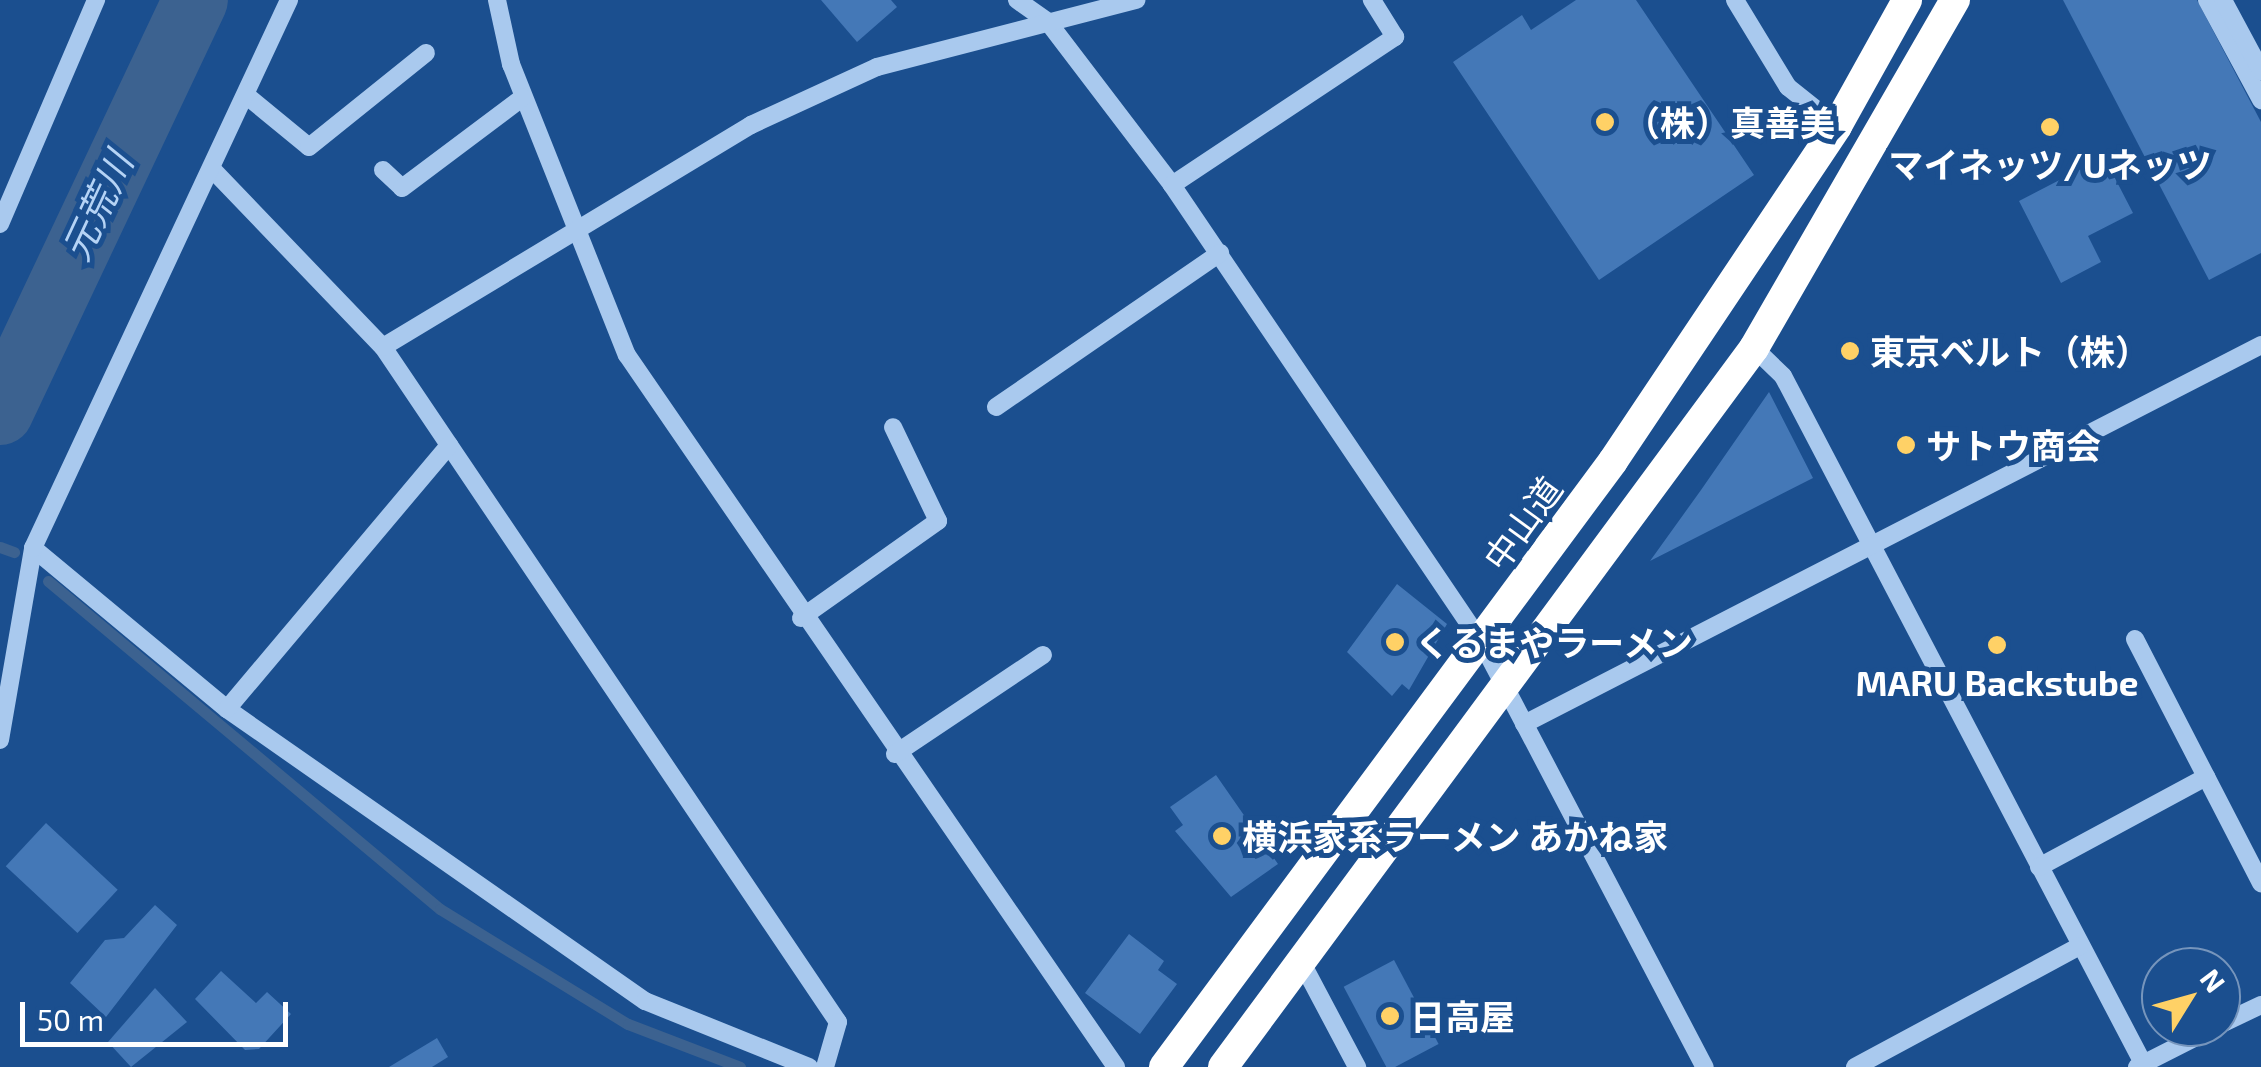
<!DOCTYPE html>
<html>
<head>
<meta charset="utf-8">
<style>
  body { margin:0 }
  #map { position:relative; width:2261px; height:1067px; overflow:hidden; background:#1b4f8f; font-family:"Exo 2","Noto Sans JP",sans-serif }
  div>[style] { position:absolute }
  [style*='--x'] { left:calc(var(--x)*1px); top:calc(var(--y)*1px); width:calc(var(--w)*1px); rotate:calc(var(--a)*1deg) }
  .stream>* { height:11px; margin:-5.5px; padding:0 5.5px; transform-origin:5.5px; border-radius:5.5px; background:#3c6290 }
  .river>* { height:65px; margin:-32.5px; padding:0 32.5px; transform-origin:32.5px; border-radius:32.5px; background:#3c6290 }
  .building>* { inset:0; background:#4478b7; transform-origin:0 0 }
  .minor>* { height:18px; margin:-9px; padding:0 9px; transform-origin:9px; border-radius:9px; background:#a9c9ee }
  .highway>* { height:30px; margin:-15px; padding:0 15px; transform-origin:15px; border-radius:15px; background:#fff }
  .dots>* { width:28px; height:28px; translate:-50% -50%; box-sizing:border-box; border:5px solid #1b4f8f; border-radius:50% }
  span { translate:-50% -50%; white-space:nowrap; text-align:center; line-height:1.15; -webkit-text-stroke:10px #1b4f8f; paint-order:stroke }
  .poi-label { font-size:35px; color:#fff; font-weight:700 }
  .left { translate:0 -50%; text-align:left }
  .street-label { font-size:35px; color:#fff }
  .water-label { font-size:38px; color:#b5d3f5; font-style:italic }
  .north { position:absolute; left:2141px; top:947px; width:100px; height:100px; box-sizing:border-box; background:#1b4f8f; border:2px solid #7695bc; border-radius:50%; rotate:53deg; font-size:28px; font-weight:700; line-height:40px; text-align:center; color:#fff }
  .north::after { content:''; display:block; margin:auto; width:35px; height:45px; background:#ffd166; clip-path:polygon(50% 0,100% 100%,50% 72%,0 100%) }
  .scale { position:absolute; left:20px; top:1002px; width:268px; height:45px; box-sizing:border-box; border:5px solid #fff; border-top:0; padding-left:12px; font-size:30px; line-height:35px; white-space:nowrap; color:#fff; -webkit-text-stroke:8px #1b4f8f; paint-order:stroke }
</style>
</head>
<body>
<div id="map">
  <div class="stream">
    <i style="--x:0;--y:547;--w:15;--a:20"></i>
    <i style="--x:48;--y:581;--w:511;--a:39.92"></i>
    <i style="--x:440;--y:909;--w:220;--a:31.5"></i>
    <i style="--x:628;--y:1024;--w:120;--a:21"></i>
  </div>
  <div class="river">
    <i style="--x:0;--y:412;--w:456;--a:-64.7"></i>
  </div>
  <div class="building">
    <i style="clip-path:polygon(821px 0,891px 0,897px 7px,857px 42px)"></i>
    <i style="clip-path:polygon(1576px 0,1636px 0,1754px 175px,1599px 280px,1453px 62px,1522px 15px,1531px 30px)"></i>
    <i style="clip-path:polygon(2063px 0,2197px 0,2261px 122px,2261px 253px,2209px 280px)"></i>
    <i style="clip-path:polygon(2104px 157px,2133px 213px,2088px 236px,2101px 262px,2061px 283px,2019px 201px)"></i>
    <i style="clip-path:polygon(1769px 392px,1813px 478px,1650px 561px,1701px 490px)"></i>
    <i style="clip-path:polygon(1397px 584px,1447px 624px,1409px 690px,1402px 684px,1392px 696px,1347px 652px)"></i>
    <i style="clip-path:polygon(1216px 775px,1278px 864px,1231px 897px,1175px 831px,1183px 825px,1170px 807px)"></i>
    <i style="left:46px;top:823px;width:98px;height:59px;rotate:43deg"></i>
    <i style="clip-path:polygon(155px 905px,177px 925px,106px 1017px,70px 983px,105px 940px,124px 938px)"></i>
    <i style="clip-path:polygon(1129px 934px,1164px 961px,1158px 970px,1177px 984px,1140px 1034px,1085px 993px)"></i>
    <i style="left:1394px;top:960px;width:95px;height:57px;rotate:62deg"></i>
    <i style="clip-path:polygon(221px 971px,256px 1003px,267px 992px,291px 1014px,259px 1049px,245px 1050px,195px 999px)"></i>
    <i style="clip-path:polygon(155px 988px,187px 1022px,131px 1067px,108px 1042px)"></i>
    <i style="clip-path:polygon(437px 1038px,448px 1057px,432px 1067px,389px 1067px)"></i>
  </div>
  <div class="minor">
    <i style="--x:497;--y:0;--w:66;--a:77.7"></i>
    <i style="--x:511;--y:64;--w:313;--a:68.3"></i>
    <i style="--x:627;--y:355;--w:864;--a:55.52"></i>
    <i style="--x:1017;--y:0;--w:38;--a:35"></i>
    <i style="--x:1048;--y:22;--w:205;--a:52.7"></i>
    <i style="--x:1172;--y:185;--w:553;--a:55.91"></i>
    <i style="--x:1482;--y:643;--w:479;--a:62.3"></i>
    <i style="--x:1735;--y:0;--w:102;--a:58.7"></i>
    <i style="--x:1788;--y:87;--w:63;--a:38.5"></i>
    <i style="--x:2207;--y:0;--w:114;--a:61.6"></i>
    <i style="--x:2223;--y:0;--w:81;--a:61.8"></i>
    <i style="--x:247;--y:96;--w:80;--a:39.4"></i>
    <i style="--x:309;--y:147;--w:150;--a:-38.8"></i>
    <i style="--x:213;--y:170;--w:245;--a:46.2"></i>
    <i style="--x:383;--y:347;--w:814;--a:56.02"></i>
    <i style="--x:838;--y:1022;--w:47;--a:106.1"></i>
    <i style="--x:383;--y:170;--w:26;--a:43"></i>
    <i style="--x:402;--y:188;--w:151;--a:-36.9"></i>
    <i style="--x:1172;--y:185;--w:268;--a:-33.6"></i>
    <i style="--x:1395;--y:37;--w:44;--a:-121.9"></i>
    <i style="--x:0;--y:224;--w:244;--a:-66.8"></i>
    <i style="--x:383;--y:347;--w:430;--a:-31.1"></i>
    <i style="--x:751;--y:125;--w:139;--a:-24.7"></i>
    <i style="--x:877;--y:67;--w:268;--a:-14.5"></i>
    <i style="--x:1754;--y:348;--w:40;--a:44"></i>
    <i style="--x:1783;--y:376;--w:780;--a:62.35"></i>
    <i style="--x:996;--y:407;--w:272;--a:-34.5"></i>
    <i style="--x:33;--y:548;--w:252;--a:39.7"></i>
    <i style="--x:227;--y:709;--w:510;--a:34.94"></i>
    <i style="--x:645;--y:1001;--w:177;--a:21.9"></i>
    <i style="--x:801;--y:618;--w:168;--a:-35.3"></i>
    <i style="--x:938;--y:521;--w:104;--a:-115.6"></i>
    <i style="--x:2135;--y:639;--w:275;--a:62.7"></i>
    <i style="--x:227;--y:709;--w:345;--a:-49.9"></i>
    <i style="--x:1524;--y:724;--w:829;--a:-27.21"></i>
    <i style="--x:0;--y:740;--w:195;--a:-80.2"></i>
    <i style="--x:33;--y:548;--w:605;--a:-64.96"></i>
    <i style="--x:895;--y:754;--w:178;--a:-33.8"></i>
    <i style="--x:2039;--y:867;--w:190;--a:-28.3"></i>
    <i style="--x:1302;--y:963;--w:118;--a:62.1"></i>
    <i style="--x:2221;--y:1024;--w:44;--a:-25.4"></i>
    <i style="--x:1855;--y:1067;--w:255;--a:-28.3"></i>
    <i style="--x:2137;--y:1067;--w:89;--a:-26.9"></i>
  </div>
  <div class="highway">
    <i style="--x:1164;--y:1067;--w:754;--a:-53.46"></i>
    <i style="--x:1613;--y:461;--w:403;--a:-56.2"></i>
    <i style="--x:1837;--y:126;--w:144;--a:-60.9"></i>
    <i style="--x:1223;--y:1067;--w:894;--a:-53.55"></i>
    <i style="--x:1754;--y:348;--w:402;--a:-60"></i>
  </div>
  <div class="dots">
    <i style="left:1605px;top:122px;background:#ffd166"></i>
    <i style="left:2050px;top:127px;background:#ffd166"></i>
    <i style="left:1850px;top:351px;background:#ffd166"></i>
    <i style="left:1906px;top:445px;background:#ffd166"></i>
    <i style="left:1395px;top:642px;background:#ffd166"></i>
    <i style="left:1997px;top:645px;background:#ffd166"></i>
    <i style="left:1222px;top:836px;background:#ffd166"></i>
    <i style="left:1390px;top:1016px;background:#ffd166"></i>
  </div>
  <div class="poi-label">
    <span class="left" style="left:1625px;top:122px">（株）真善美</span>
    <span style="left:2050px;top:164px">マイネッツ/Uネッツ</span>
    <span class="left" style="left:1870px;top:351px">東京ベルト（株）</span>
    <span class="left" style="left:1926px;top:445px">サトウ商会</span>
    <span class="left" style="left:1415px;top:642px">くるまやラーメン</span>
    <span style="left:1997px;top:682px">MARU Backstube</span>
    <span class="left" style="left:1242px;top:836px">横浜家系ラーメン あかね家</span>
    <span class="left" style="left:1410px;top:1016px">日高屋</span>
  </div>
  <div class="street-label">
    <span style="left:1522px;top:523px;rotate:-54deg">中山道</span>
  </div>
  <div class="water-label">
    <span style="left:97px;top:206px;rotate:-65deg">元荒川</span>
  </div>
  <div class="north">N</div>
  <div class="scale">50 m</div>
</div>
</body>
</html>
